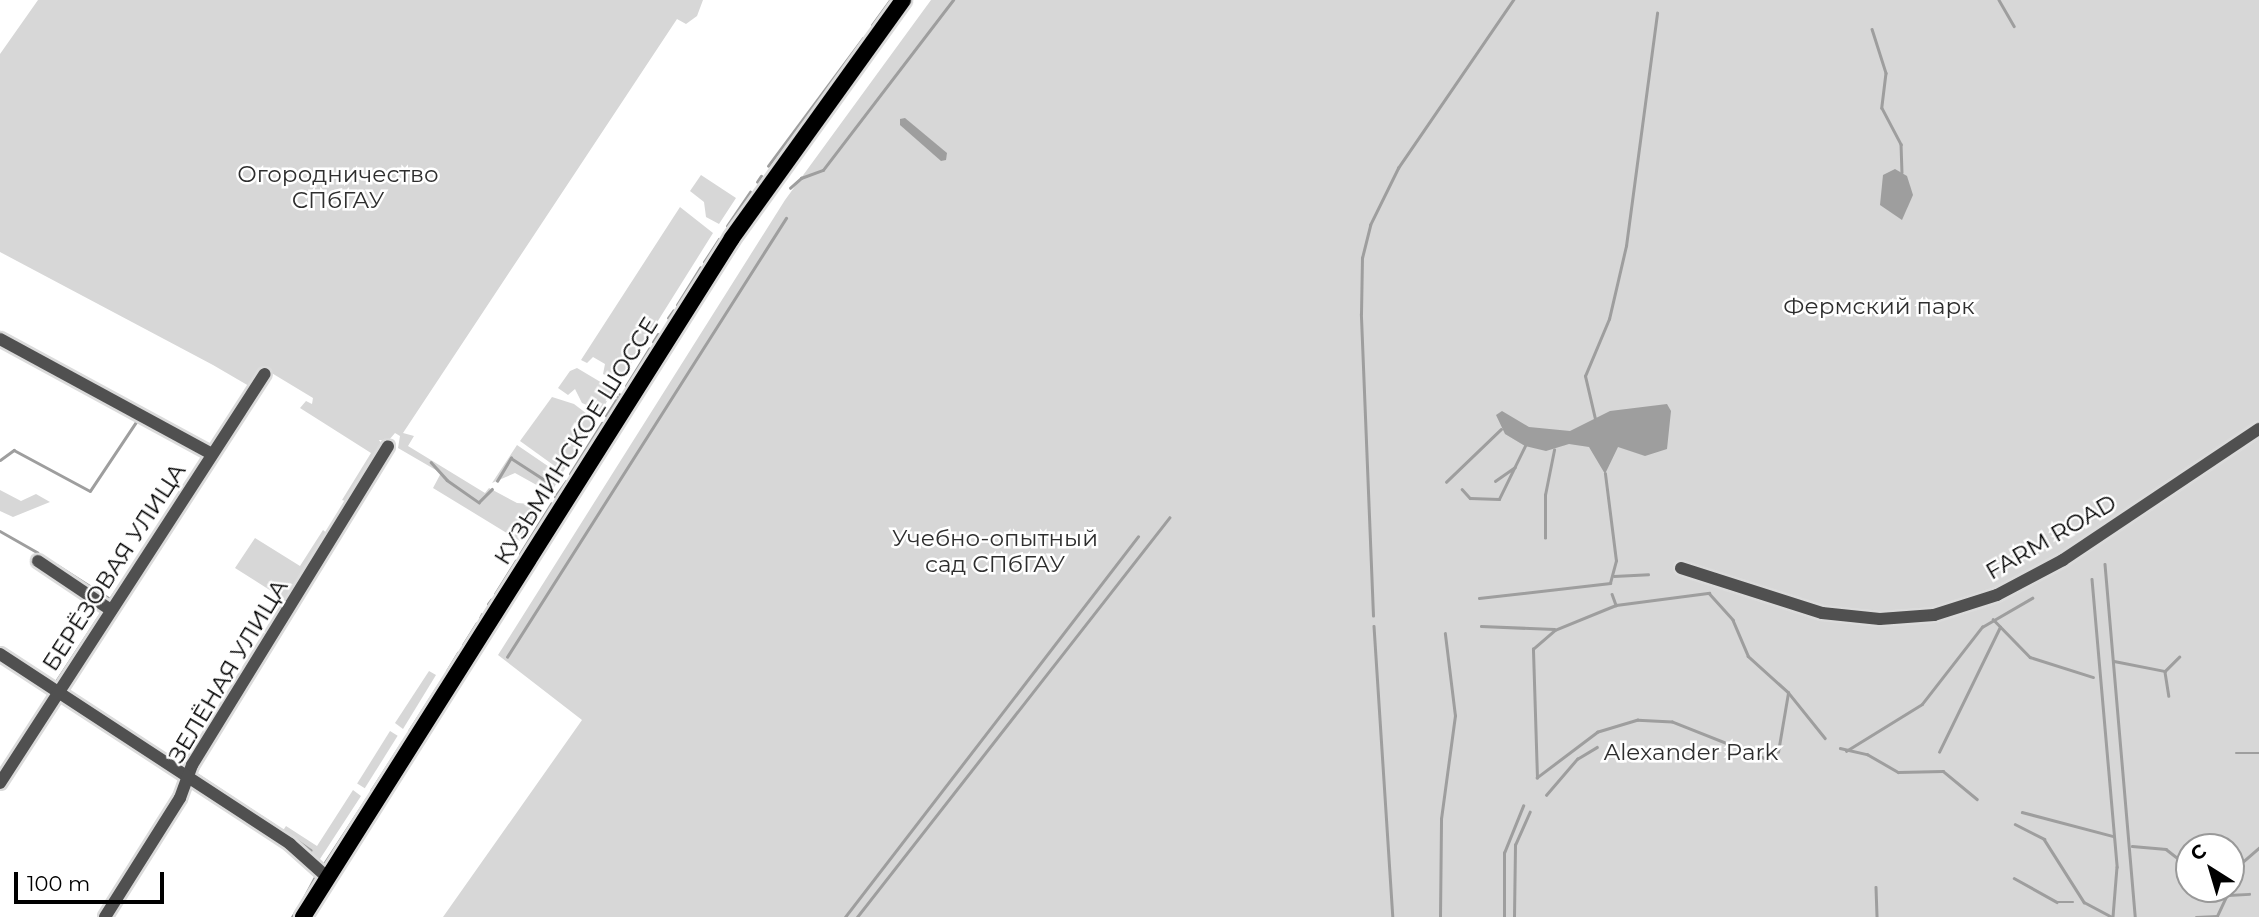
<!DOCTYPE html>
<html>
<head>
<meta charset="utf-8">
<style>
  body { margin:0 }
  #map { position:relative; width:2259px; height:917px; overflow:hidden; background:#fff; font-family:Montserrat,sans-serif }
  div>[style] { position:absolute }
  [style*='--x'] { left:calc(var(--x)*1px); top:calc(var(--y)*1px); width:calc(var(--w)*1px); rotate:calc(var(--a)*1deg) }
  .green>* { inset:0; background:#d7d7d7; transform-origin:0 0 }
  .water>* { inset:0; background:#9e9e9e }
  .stream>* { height:2.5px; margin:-1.25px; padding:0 1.25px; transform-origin:1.25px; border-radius:1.25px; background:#9e9e9e }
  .roads { filter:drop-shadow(2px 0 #dbdbdb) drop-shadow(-2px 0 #dbdbdb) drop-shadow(0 2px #dbdbdb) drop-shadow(0 -2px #dbdbdb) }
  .minor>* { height:12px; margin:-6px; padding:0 6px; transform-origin:6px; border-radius:6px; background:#505050 }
  .major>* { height:16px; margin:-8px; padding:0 8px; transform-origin:8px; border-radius:8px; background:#000 }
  span { translate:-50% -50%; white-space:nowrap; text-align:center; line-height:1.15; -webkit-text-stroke:5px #fff; paint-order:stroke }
  .park-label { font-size:23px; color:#2e2e2e }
  .street-label { font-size:23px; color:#000 }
  .north { position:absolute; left:2175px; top:833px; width:70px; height:70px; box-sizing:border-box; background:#fff; border:2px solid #999; border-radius:50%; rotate:323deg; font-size:19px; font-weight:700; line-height:28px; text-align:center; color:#000 }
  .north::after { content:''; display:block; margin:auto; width:24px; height:32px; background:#000; clip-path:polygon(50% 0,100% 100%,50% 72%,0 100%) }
  .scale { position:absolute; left:14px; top:872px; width:150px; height:32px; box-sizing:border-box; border:4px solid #000; border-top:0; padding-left:9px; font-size:21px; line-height:24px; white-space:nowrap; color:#000; -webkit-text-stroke:5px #fff; paint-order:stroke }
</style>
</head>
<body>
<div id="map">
  <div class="green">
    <i style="clip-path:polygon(38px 0,703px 0,697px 16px,686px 24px,677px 19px,403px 433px,414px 436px,408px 446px,485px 493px,489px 488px,517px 503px,543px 505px,520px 541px,433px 488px,441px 473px,398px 448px,400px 436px,395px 433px,389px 440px,379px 440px,383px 446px,349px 502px,342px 500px,371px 453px,300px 408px,306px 401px,312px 404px,313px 398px,265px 369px,246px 396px,249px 386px,213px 365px,0 252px,0 54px)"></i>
    <i style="clip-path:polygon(evenodd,931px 0,2259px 0,2259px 425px,2061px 556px,2010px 584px,1933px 610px,1821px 617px,1911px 622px,2014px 592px,2105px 540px,2259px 436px,2259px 917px,443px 917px,582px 720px,498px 655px,785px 200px,931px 0,2189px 847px,2231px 847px,2231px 889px,2189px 889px,2189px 847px)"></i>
    <i style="clip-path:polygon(701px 175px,736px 198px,719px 224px,706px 217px,704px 202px,690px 191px)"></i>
    <i style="clip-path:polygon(680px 207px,713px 233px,619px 383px,603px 374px,605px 364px,593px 357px,587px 363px,581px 360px)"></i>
    <i style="clip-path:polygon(577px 368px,614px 390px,601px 411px,582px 403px,575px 389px,568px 395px,558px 388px,570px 371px)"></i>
    <i style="clip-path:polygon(552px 397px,574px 404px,595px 420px,563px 472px,520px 441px)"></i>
    <i style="clip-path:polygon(517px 445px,561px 475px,551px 493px,515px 473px,492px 483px)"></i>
    <i style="clip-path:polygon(0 490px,21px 501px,36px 494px,50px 502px,13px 517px,0 511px)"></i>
    <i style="clip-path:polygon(323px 530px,329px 535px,290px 603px,235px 568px,255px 538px,300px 566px)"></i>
    <i style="clip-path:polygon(429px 671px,436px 675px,403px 729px,395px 723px)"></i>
    <i style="left:390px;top:731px;width:9px;height:62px;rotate:32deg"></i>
    <i style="clip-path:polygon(353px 790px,361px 796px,318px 862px,282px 832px,286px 826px,317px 846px)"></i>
  </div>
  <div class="water">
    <i style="clip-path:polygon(905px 118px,947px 153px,946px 160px,941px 161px,900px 125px,900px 119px)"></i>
    <i style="clip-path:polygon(1895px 169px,1907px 176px,1913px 195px,1902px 220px,1880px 205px,1883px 175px)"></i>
    <i style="clip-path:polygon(1667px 404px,1671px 411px,1667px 449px,1645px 456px,1618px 447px,1605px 474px,1589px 447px,1569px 444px,1546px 451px,1525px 446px,1505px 434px,1496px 415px,1502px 411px,1529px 427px,1570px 431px,1610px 411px)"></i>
  </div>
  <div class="stream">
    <i style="--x:1999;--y:0;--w:30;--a:60"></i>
    <i style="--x:872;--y:25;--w:31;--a:-54"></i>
    <i style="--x:1872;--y:29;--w:46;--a:72.3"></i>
    <i style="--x:1886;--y:73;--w:35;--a:97"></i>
    <i style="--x:1882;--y:108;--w:41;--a:62.2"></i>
    <i style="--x:1901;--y:144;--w:28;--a:88"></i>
    <i style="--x:768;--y:166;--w:159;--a:-53.4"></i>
    <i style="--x:757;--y:182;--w:7;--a:-56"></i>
    <i style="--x:790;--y:188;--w:15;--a:-42"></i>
    <i style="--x:801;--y:178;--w:23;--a:-20"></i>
    <i style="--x:823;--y:170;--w:214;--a:-52.6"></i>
    <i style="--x:727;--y:226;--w:41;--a:-55.9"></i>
    <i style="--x:704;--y:262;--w:27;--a:-57"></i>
    <i style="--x:677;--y:305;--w:44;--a:-58.1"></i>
    <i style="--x:668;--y:318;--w:9;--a:-54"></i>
    <i style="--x:653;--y:342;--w:9;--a:-58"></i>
    <i style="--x:626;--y:386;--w:44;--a:-58.1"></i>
    <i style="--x:606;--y:416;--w:25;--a:-58"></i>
    <i style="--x:1595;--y:419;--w:44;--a:-103.1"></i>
    <i style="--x:1585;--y:376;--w:62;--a:-67.2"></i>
    <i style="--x:1609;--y:319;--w:75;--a:-76.9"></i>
    <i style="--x:1626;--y:246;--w:235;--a:-82.4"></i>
    <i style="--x:0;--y:460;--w:17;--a:-36"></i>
    <i style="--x:14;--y:450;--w:86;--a:28.3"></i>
    <i style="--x:90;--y:491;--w:83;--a:-56.3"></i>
    <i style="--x:431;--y:462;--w:24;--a:48"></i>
    <i style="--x:447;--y:480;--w:39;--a:35"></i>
    <i style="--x:479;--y:502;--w:18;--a:-45"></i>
    <i style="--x:570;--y:474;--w:60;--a:-57.9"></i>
    <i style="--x:497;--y:481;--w:27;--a:-59"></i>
    <i style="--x:511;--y:458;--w:40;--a:32.9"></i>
    <i style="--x:1495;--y:481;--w:24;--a:-35"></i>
    <i style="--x:1446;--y:482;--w:76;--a:-43.9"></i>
    <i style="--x:1462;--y:489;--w:12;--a:48"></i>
    <i style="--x:1470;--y:498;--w:29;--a:2"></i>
    <i style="--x:1499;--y:499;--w:59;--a:-63.9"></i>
    <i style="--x:555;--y:497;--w:19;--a:-55"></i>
    <i style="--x:0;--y:531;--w:43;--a:29.6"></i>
    <i style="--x:1545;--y:538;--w:43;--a:-90"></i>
    <i style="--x:1545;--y:495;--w:46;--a:-78.7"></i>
    <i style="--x:141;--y:554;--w:3;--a:-72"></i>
    <i style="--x:520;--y:554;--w:59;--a:-58.2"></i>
    <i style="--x:2105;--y:564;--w:354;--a:85.1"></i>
    <i style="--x:57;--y:565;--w:65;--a:32.5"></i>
    <i style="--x:1614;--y:576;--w:34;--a:-3"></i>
    <i style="--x:2092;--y:579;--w:289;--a:85"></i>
    <i style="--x:2117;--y:867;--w:50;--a:94.6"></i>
    <i style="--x:495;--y:594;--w:39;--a:-58"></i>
    <i style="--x:1612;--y:594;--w:12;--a:70"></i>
    <i style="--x:1479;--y:598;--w:132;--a:-6.5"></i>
    <i style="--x:1610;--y:583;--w:23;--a:-75"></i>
    <i style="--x:1616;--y:561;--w:88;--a:-97.2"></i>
    <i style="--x:110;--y:599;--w:25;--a:-56"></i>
    <i style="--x:488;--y:604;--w:5;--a:-53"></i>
    <i style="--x:1373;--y:616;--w:302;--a:-92.3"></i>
    <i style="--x:1361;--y:314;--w:56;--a:-89"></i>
    <i style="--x:1362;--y:258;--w:34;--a:-76"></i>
    <i style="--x:1370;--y:225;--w:64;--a:-63.8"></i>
    <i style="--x:1398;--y:168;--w:204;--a:-55.6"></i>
    <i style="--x:480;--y:618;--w:4;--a:-63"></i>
    <i style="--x:1993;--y:619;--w:53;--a:45.8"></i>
    <i style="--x:2030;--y:657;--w:66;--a:17.6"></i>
    <i style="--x:1374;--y:626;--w:292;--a:86.3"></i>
    <i style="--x:1481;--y:626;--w:73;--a:2.4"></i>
    <i style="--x:463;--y:645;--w:25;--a:-58"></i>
    <i style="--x:507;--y:657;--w:520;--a:-57.56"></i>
    <i style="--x:2114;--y:661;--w:52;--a:11.1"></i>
    <i style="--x:2165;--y:671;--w:20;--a:-45"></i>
    <i style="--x:37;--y:671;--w:22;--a:32"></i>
    <i style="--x:447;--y:671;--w:21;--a:-59"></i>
    <i style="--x:2165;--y:672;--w:24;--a:81"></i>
    <i style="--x:55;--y:683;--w:84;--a:-56.7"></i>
    <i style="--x:70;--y:692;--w:9;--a:32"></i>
    <i style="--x:123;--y:727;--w:32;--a:34"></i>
    <i style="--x:409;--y:731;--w:59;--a:-57.4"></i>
    <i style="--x:1840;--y:748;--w:28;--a:13"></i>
    <i style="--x:1867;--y:754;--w:36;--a:30"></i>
    <i style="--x:1898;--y:772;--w:45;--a:-1.3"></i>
    <i style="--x:1943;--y:771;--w:44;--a:39.5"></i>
    <i style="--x:1846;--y:751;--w:89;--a:-31.7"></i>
    <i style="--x:1922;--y:704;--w:98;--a:-52.1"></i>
    <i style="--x:1982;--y:627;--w:58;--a:-30.1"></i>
    <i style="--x:1778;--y:752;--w:60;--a:-80.4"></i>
    <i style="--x:1939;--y:752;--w:139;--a:-64"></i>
    <i style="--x:2236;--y:753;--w:23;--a:0"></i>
    <i style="--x:1768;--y:760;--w:103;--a:-158.4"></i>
    <i style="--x:1672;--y:722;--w:34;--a:-177"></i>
    <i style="--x:1638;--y:720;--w:42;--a:163.3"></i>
    <i style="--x:1598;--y:732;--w:76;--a:143"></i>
    <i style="--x:1537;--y:778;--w:129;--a:-91.8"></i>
    <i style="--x:1533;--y:649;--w:29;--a:-41"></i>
    <i style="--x:1555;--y:630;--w:66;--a:-22.3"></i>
    <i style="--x:1616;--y:605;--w:94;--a:-7.4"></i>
    <i style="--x:1709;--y:593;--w:36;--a:48"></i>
    <i style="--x:1733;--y:620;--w:39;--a:67"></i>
    <i style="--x:1748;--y:656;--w:54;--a:42"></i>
    <i style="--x:1788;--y:692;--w:59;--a:51.2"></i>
    <i style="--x:195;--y:773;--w:49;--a:33.4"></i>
    <i style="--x:371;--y:791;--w:59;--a:-57.4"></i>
    <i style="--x:1546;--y:795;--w:48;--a:-49.3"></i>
    <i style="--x:1577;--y:759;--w:23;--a:-31"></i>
    <i style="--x:245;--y:806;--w:35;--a:33"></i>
    <i style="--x:2022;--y:812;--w:94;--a:14.8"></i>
    <i style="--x:2015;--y:824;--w:33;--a:27"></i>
    <i style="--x:2044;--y:839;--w:75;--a:57.6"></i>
    <i style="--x:2084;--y:902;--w:32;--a:28"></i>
    <i style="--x:282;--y:830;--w:35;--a:35"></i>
    <i style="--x:2132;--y:846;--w:34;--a:5"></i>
    <i style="--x:2166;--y:849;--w:29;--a:38"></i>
    <i style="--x:322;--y:867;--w:82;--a:-56.9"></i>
    <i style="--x:2231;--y:872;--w:37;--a:-41"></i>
    <i style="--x:2014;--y:878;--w:49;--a:29.2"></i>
    <i style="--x:2057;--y:902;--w:16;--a:0"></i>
    <i style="--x:1876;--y:887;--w:30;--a:88"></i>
    <i style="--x:2228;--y:895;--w:21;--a:-3"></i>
    <i style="--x:300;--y:905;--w:30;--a:-62"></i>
    <i style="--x:292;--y:917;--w:7;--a:-56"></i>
    <i style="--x:845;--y:917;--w:480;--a:-52.4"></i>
    <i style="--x:857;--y:917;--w:507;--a:-51.98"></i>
    <i style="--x:1440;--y:917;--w:98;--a:-89.4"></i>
    <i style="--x:1441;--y:819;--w:104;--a:-82.3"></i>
    <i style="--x:1455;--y:716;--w:83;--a:-97"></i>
    <i style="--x:1504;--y:917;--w:64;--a:-90"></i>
    <i style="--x:1504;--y:853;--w:51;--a:-68"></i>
    <i style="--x:1514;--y:917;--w:72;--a:-89.2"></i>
    <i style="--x:1515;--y:845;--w:36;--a:-66"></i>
    <i style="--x:2196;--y:917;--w:21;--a:-3"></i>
    <i style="--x:2217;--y:916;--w:23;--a:-65"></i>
    <i style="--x:2227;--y:895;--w:10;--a:-143"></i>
  </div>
  <div class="roads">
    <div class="minor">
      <i style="--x:0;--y:339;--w:241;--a:28.5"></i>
      <i style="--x:38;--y:561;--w:88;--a:33.9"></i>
      <i style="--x:1681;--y:568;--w:148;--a:17.7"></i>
      <i style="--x:1822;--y:613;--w:58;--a:5.9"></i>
      <i style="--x:1880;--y:619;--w:54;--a:-4.2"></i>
      <i style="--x:1934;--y:615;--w:66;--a:-17.6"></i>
      <i style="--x:1997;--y:595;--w:75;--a:-27.9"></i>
      <i style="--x:2063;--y:560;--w:236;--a:-33.8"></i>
      <i style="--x:0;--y:654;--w:347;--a:33.2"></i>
      <i style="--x:290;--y:844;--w:51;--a:41.8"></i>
      <i style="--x:0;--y:783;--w:487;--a:-57.1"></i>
      <i style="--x:105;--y:917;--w:141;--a:-57.8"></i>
      <i style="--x:180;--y:798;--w:35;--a:-70"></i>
      <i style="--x:192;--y:765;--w:374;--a:-58.4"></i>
    </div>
    <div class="major">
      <i style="--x:303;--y:917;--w:803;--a:-57.71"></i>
      <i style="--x:732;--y:238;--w:293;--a:-54.3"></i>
    </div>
  </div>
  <div class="park-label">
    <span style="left:338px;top:187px">Огородничество<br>СПбГАУ</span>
    <span style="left:1879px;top:306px">Фермский парк</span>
    <span style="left:995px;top:551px">Учебно-опытный<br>сад СПбГАУ</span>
    <span style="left:1691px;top:752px">Alexander Park</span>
  </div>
  <div class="street-label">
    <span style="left:576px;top:441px;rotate:-58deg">КУЗЬМИНСКОЕ ШОССЕ</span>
    <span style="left:2051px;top:537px;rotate:-30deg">FARM ROAD</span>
    <span style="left:114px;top:567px;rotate:-57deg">БЕРЁЗОВАЯ УЛИЦА</span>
    <span style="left:228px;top:671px;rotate:-59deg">ЗЕЛЁНАЯ УЛИЦА</span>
  </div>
  <div class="north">С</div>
  <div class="scale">100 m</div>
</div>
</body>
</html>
